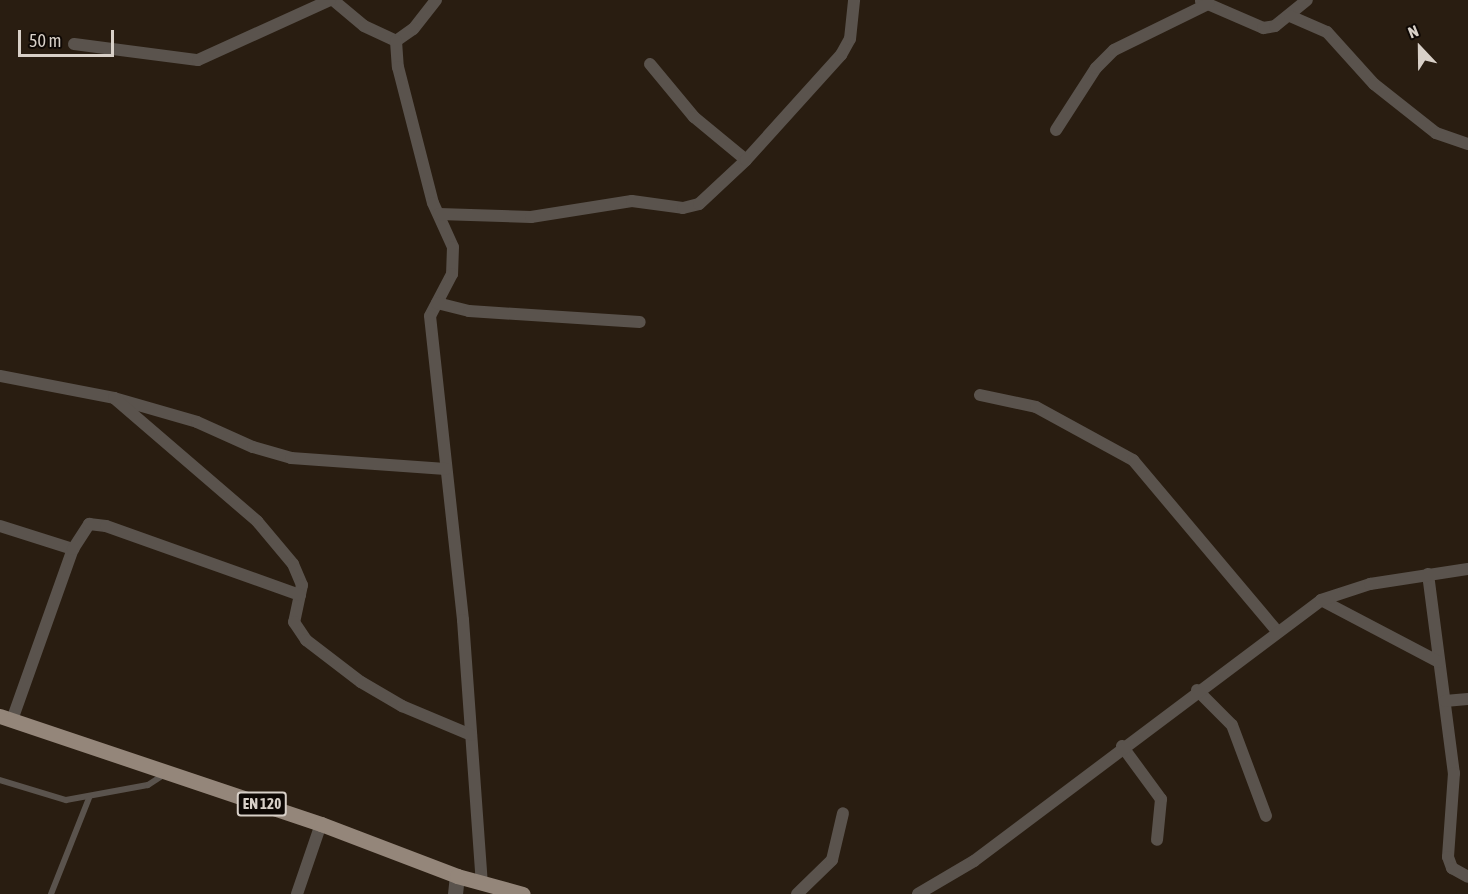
<!DOCTYPE html>
<html>
<head>
<meta charset="utf-8">
<style>
  body { margin:0 }
  #map { position:relative; width:1468px; height:894px; overflow:hidden; background:#291d11; font-family:"Asap Condensed",sans-serif }
  div>[style] { position:absolute }
  [style*='--x'] { left:calc(var(--x)*1px); top:calc(var(--y)*1px); width:calc(var(--w)*1px); rotate:calc(var(--a)*1deg) }
  .service>* { height:6px; margin:-3px; padding:0 3px; transform-origin:3px; border-radius:3px; background:#5a534d }
  .minor>* { height:12px; margin:-6px; padding:0 6px; transform-origin:6px; border-radius:6px; background:#5a534d }
  .tertiary>* { height:15px; margin:-7.5px; padding:0 7.5px; transform-origin:7.5px; border-radius:7.5px; background:#5a534d }
  .primary>* { height:15px; margin:-7.5px; padding:0 7.5px; transform-origin:7.5px; border-radius:7.5px; background:#94867a }
  span { translate:-50% -50%; white-space:nowrap; text-align:center; line-height:1.15; -webkit-text-stroke:5px #0e0804; paint-order:stroke }
  .shield-label span { padding:2px 4px; background:#0e0804; border:2px solid; border-radius:4px; -webkit-text-stroke-width:0 }
  .shield-label { font-size:15px; color:#d8d0c8; font-weight:700 }
  .north { position:absolute; left:1390px; top:18px; width:60px; height:60px; -webkit-text-stroke:4px #0e0804; paint-order:stroke; rotate:338deg; font-size:16px; font-weight:700; line-height:24px; text-align:center; color:#d8d0c8 }
  .north::after { content:''; display:block; margin:auto; width:21px; height:27px; background:#d8d0c8; clip-path:polygon(50% 0,100% 100%,50% 72%,0 100%) }
  .scale { position:absolute; left:18px; top:30px; width:96px; height:27px; box-sizing:border-box; border:3px solid #d8d0c8; border-top:0; padding-left:8px; font-size:18px; line-height:21px; white-space:nowrap; color:#d8d0c8; -webkit-text-stroke:4px #0e0804; paint-order:stroke }
</style>
</head>
<body>
<div id="map">
  <div class="service">
    <i style="--x:0;--y:780;--w:69;--a:16.9"></i>
    <i style="--x:66;--y:800;--w:83;--a:-10.4"></i>
    <i style="--x:148;--y:785;--w:20;--a:-33"></i>
    <i style="--x:51;--y:894;--w:103;--a:-68.4"></i>
  </div>
  <div class="minor">
    <i style="--x:333;--y:0;--w:40;--a:40"></i>
    <i style="--x:364;--y:26;--w:35;--a:25"></i>
    <i style="--x:436;--y:0;--w:37;--a:128"></i>
    <i style="--x:413;--y:29;--w:21;--a:145"></i>
    <i style="--x:396;--y:41;--w:26;--a:86"></i>
    <i style="--x:398;--y:67;--w:140;--a:75.6"></i>
    <i style="--x:433;--y:203;--w:48;--a:65.6"></i>
    <i style="--x:453;--y:247;--w:27;--a:92"></i>
    <i style="--x:452;--y:274;--w:47;--a:117.6"></i>
    <i style="--x:430;--y:316;--w:306;--a:83.8"></i>
    <i style="--x:463;--y:620;--w:263;--a:85.9"></i>
    <i style="--x:1201;--y:1;--w:68;--a:23.5"></i>
    <i style="--x:1263;--y:28;--w:12;--a:-9"></i>
    <i style="--x:1275;--y:26;--w:41;--a:-39.1"></i>
    <i style="--x:1290;--y:16;--w:40;--a:23.4"></i>
    <i style="--x:1327;--y:32;--w:70;--a:47.9"></i>
    <i style="--x:1374;--y:84;--w:79;--a:38.3"></i>
    <i style="--x:1436;--y:133;--w:34;--a:19"></i>
    <i style="--x:74;--y:44;--w:125;--a:7.4"></i>
    <i style="--x:198;--y:60;--w:145;--a:-24.4"></i>
    <i style="--x:650;--y:64;--w:69;--a:50.3"></i>
    <i style="--x:694;--y:117;--w:67;--a:39.6"></i>
    <i style="--x:1056;--y:130;--w:74;--a:-57.2"></i>
    <i style="--x:1096;--y:68;--w:25;--a:-45"></i>
    <i style="--x:1114;--y:50;--w:105;--a:-26.1"></i>
    <i style="--x:439;--y:214;--w:92;--a:1.9"></i>
    <i style="--x:531;--y:217;--w:102;--a:-9"></i>
    <i style="--x:632;--y:201;--w:51;--a:7.8"></i>
    <i style="--x:683;--y:208;--w:16;--a:-14"></i>
    <i style="--x:699;--y:204;--w:64;--a:-43.1"></i>
    <i style="--x:746;--y:160;--w:142;--a:-47.9"></i>
    <i style="--x:841;--y:55;--w:18;--a:-61"></i>
    <i style="--x:850;--y:39;--w:39;--a:-84"></i>
    <i style="--x:437;--y:303;--w:33;--a:14"></i>
    <i style="--x:469;--y:311;--w:171;--a:3.7"></i>
    <i style="--x:0;--y:376;--w:116;--a:10.9"></i>
    <i style="--x:114;--y:398;--w:86;--a:16.1"></i>
    <i style="--x:197;--y:422;--w:61;--a:24.1"></i>
    <i style="--x:253;--y:447;--w:40;--a:16"></i>
    <i style="--x:291;--y:458;--w:155;--a:4.1"></i>
    <i style="--x:980;--y:395;--w:57;--a:12.1"></i>
    <i style="--x:1036;--y:407;--w:111;--a:28.7"></i>
    <i style="--x:1133;--y:460;--w:222;--a:49.9"></i>
    <i style="--x:114;--y:398;--w:189;--a:40.7"></i>
    <i style="--x:257;--y:521;--w:56;--a:50.1"></i>
    <i style="--x:293;--y:564;--w:23;--a:67"></i>
    <i style="--x:302;--y:585;--w:38;--a:102"></i>
    <i style="--x:294;--y:622;--w:22;--a:56"></i>
    <i style="--x:306;--y:640;--w:69;--a:37.4"></i>
    <i style="--x:361;--y:682;--w:48;--a:30.3"></i>
    <i style="--x:402;--y:706;--w:75;--a:22.8"></i>
    <i style="--x:0;--y:526;--w:77;--a:17.5"></i>
    <i style="--x:1428;--y:574;--w:201;--a:82.6"></i>
    <i style="--x:1454;--y:773;--w:84;--a:94.1"></i>
    <i style="--x:1448;--y:857;--w:12;--a:70"></i>
    <i style="--x:1452;--y:868;--w:18;--a:29"></i>
    <i style="--x:1321;--y:600;--w:133;--a:27.7"></i>
    <i style="--x:1197;--y:690;--w:49;--a:45"></i>
    <i style="--x:1232;--y:725;--w:97;--a:69.5"></i>
    <i style="--x:1445;--y:701;--w:23;--a:-5"></i>
    <i style="--x:12;--y:720;--w:182;--a:-70.4"></i>
    <i style="--x:73;--y:549;--w:30;--a:-57"></i>
    <i style="--x:89;--y:524;--w:17;--a:7"></i>
    <i style="--x:106;--y:526;--w:206;--a:19.6"></i>
    <i style="--x:1122;--y:746;--w:66;--a:53.7"></i>
    <i style="--x:1161;--y:799;--w:41;--a:95.6"></i>
    <i style="--x:297;--y:894;--w:74;--a:-71.1"></i>
    <i style="--x:797;--y:894;--w:49;--a:-44.2"></i>
    <i style="--x:832;--y:860;--w:48;--a:-76.8"></i>
    <i style="--x:918;--y:894;--w:65;--a:-30.5"></i>
    <i style="--x:974;--y:861;--w:434;--a:-36.9"></i>
    <i style="--x:1321;--y:600;--w:52;--a:-18.1"></i>
    <i style="--x:1370;--y:584;--w:99;--a:-8.7"></i>
  </div>
  <div class="tertiary">
    <i style="--x:455;--y:894;--w:18;--a:-84"></i>
  </div>
  <div class="primary">
    <i style="--x:0;--y:716;--w:339;--a:18.6"></i>
    <i style="--x:321;--y:824;--w:146;--a:20.9"></i>
    <i style="--x:457;--y:876;--w:68;--a:15.3"></i>
  </div>
  <div class="shield-label">
    <span style="left:262px;top:804px">EN 120</span>
  </div>
  <div class="north">N</div>
  <div class="scale">50 m</div>
</div>
</body>
</html>
